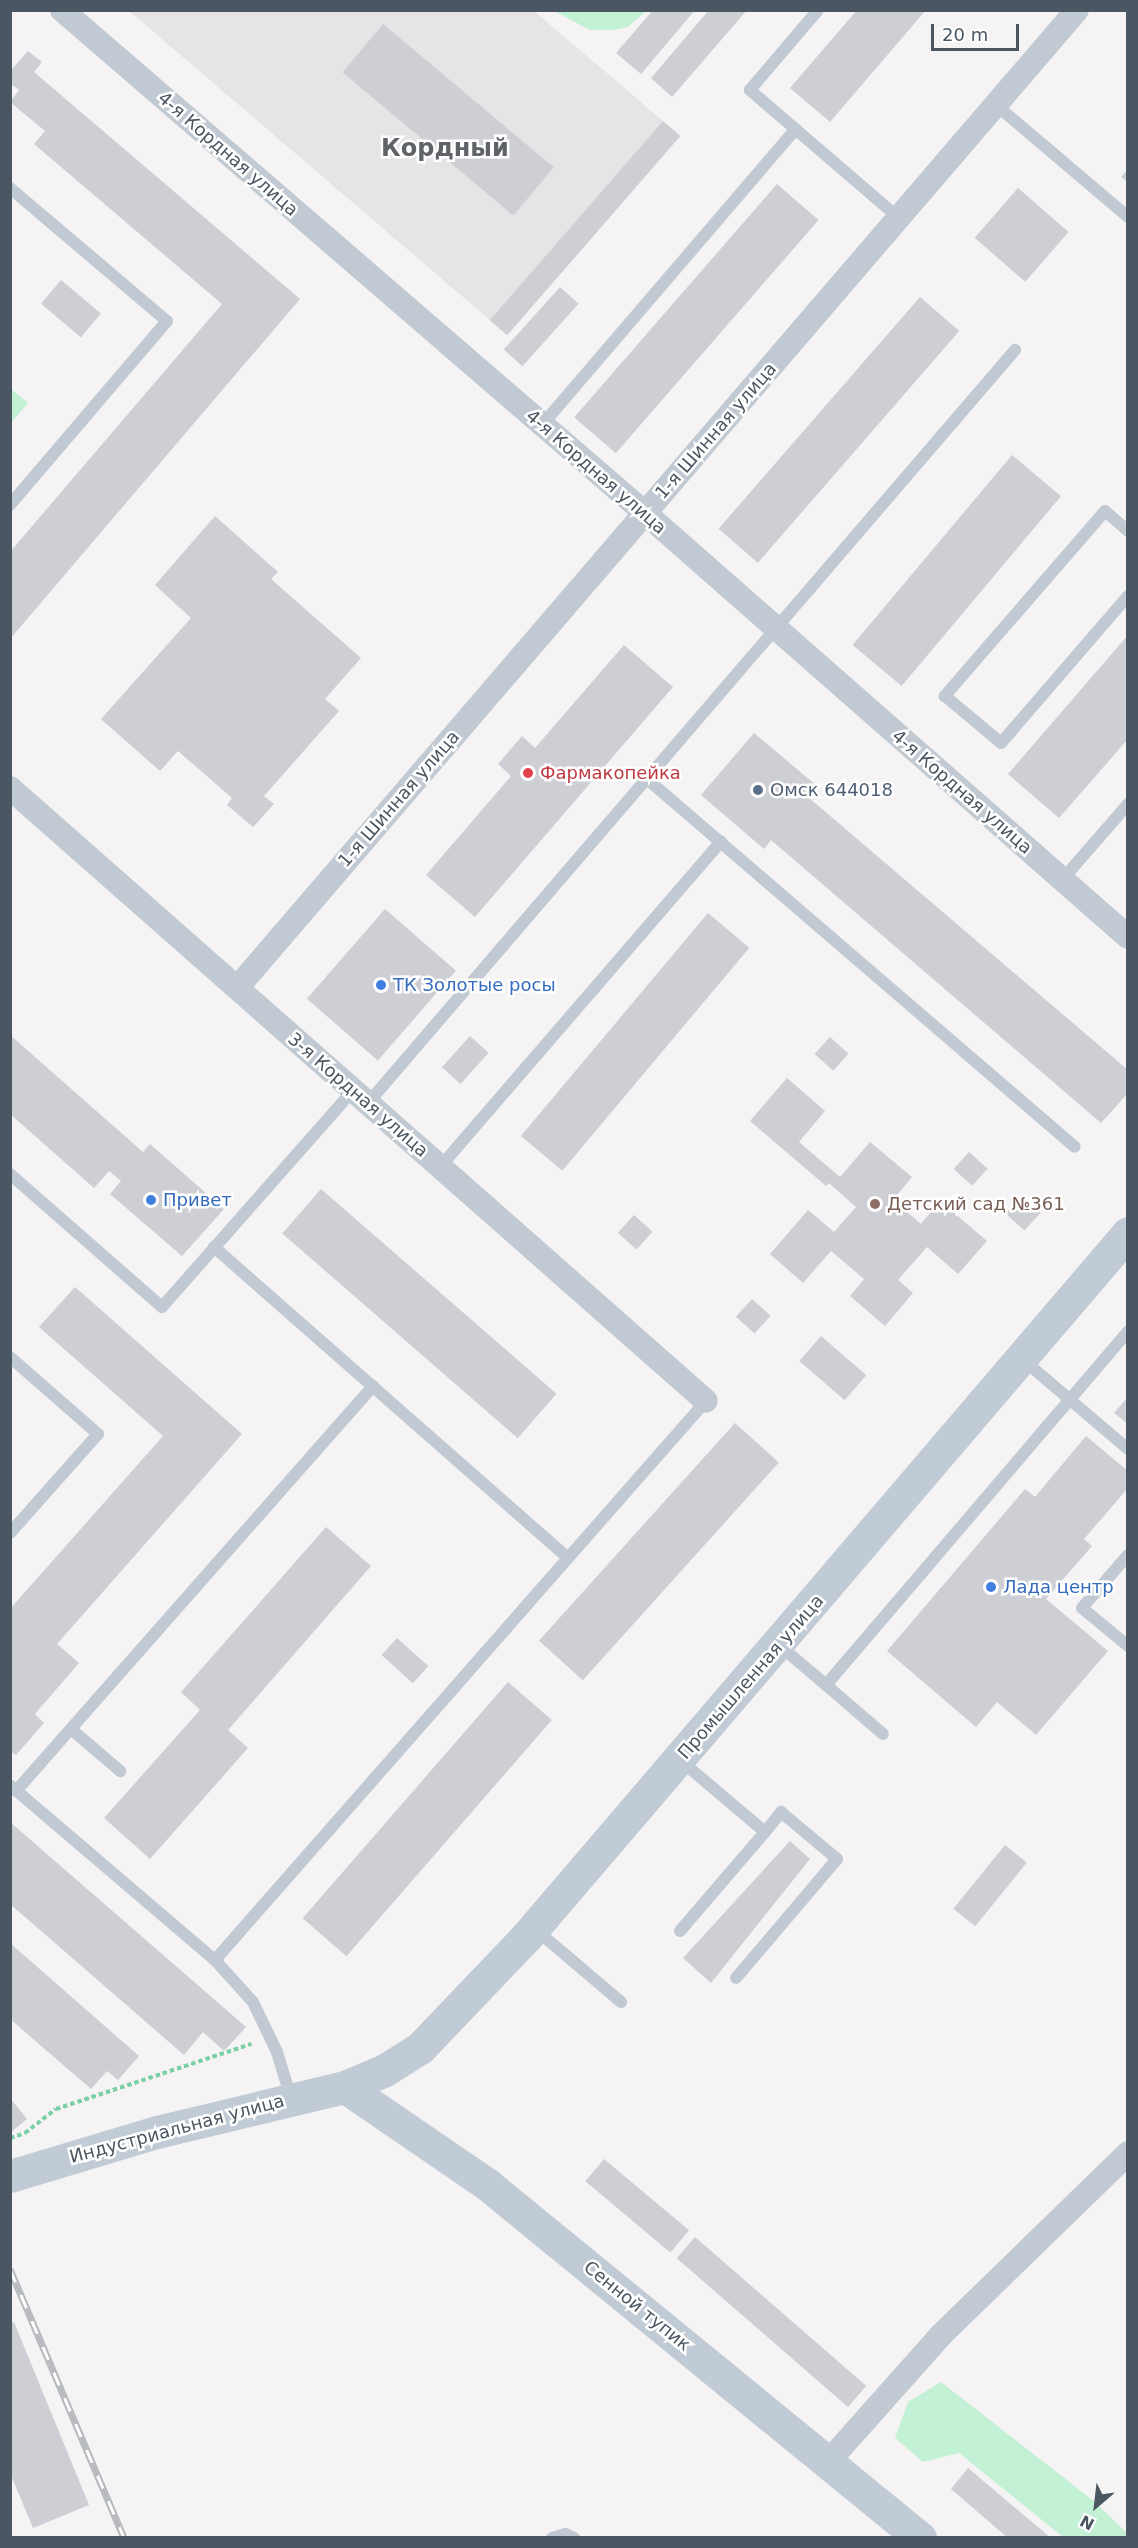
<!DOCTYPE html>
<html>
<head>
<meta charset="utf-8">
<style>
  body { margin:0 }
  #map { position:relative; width:1138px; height:2548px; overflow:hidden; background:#f5f3f3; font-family:"DejaVu Sans",sans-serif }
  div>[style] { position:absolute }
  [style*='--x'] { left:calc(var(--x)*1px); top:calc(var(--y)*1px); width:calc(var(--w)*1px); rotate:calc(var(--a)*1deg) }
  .education>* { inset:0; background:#e6e4e5 }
  .green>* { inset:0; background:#c3f1d5 }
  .building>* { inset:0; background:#cdcfd5; transform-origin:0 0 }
  .path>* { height:4px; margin-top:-2px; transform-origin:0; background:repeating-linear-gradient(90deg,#7ad0a6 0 4.5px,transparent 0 7.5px) }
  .service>* { height:12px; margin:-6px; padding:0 6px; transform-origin:6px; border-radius:6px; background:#c1cad2 }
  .minor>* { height:24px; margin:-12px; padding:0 12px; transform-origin:12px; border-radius:12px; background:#c1cad2 }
  .secondary>* { height:33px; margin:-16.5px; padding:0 16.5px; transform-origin:16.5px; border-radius:16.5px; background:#c1cbd6 }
  .rail>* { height:7px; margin-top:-3.5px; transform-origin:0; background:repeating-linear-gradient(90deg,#fff 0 14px,#b5b8bd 0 28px); box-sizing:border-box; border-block:2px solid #b5b8bd }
  .dots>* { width:16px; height:16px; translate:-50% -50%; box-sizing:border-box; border:3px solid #fff; border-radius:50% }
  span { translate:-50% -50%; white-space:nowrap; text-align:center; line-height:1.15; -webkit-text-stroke:5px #fff; paint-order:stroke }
  .street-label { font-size:18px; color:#4a5661 }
  .health-label { font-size:18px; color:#be3a42 }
  .left { translate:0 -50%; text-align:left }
  .service-label { font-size:18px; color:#4e5e75 }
  .shop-label { font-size:18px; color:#366cbe }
  .education-label { font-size:18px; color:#785e54 }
  .district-label { font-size:24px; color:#5f6368; font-weight:700 }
  .frame { position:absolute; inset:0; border:12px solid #4a5661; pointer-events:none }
  .north { position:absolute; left:1066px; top:2476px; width:60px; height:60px; -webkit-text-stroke:4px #fff; paint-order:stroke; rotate:208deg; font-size:16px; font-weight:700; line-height:24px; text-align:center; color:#4a5661 }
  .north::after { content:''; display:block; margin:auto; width:21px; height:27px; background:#4a5661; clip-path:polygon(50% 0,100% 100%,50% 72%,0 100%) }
  .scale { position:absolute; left:931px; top:24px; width:88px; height:27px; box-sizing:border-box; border:3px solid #4a5661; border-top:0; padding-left:8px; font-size:18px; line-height:21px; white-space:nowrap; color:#4a5661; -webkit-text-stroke:4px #fff; paint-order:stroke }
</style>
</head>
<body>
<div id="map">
  <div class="education">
    <i style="clip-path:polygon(129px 11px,534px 11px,663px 121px,491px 321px)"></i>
  </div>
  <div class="green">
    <i style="clip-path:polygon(554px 11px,646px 11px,628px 27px,614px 30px,590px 30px)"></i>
    <i style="clip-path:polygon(11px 389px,28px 403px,11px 423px)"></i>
    <i style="clip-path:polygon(941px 2382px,1095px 2502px,1127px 2533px,1127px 2537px,1063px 2537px,959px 2453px,923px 2462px,895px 2438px,908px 2402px)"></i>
  </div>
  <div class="building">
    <i style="clip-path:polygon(653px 10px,695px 10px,641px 74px,616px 53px)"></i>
    <i style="clip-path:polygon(709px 10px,747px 10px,672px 97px,651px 78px)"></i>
    <i style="clip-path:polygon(857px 10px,926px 10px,830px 122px,790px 88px)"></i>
    <i style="left:383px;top:24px;width:223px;height:63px;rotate:40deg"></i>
    <i style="clip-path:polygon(28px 51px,42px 62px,34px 72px,300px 299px,10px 639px,10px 552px,222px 304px,34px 144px,45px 131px,10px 102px,19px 90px,10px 83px,10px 71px)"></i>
    <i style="left:663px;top:121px;width:23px;height:264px;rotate:41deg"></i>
    <i style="clip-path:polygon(1128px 169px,1128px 182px,1121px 177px)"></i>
    <i style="left:777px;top:184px;width:55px;height:309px;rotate:41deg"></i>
    <i style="left:1018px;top:188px;width:67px;height:66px;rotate:41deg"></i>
    <i style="left:61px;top:280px;width:52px;height:31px;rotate:40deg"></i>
    <i style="left:560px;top:287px;width:25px;height:84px;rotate:42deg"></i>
    <i style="left:920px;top:297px;width:52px;height:307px;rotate:41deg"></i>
    <i style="left:1012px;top:455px;width:64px;height:248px;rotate:40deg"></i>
    <i style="clip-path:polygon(215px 516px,278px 572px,271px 579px,361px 658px,325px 699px,339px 711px,264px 796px,274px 804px,253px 827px,227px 805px,232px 798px,178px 751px,160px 771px,101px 719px,191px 618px,155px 585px)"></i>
    <i style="clip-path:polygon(1128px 635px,1128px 739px,1059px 818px,1008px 774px)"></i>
    <i style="clip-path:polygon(624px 645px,673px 687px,475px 917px,426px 875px,511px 776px,498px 764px,522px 736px,535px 748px)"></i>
    <i style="clip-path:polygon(754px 733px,817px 786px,808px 797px,1128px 1070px,1128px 1093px,1101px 1123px,771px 840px,764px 849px,701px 795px)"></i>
    <i style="left:385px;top:909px;width:94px;height:119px;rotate:41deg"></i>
    <i style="left:708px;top:913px;width:54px;height:291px;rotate:40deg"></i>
    <i style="clip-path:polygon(10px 1035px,143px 1152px,150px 1144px,224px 1209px,182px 1256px,110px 1194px,121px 1181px,109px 1171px,94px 1188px,10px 1114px)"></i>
    <i style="left:470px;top:1036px;width:25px;height:42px;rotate:42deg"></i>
    <i style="left:830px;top:1037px;width:25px;height:23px;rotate:42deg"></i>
    <i style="clip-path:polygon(787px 1078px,825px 1111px,799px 1142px,840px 1177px,870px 1142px,912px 1177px,893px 1200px,921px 1224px,940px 1201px,987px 1241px,958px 1274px,927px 1247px,898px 1280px,913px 1293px,885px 1326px,850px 1296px,864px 1279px,831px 1251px,803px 1283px,770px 1254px,808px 1210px,834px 1232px,856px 1207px,829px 1183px,826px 1186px,750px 1121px)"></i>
    <i style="left:969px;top:1152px;width:25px;height:23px;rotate:42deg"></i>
    <i style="left:321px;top:1189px;width:312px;height:59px;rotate:41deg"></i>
    <i style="left:1022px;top:1196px;width:25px;height:24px;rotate:42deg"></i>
    <i style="left:634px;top:1215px;width:25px;height:24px;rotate:42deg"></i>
    <i style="clip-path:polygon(75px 1287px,242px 1434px,57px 1644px,79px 1663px,35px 1714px,44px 1723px,16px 1755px,10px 1751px,10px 1609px,163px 1436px,39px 1327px)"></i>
    <i style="left:752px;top:1299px;width:25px;height:24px;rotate:42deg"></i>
    <i style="left:821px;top:1336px;width:60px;height:33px;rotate:41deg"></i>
    <i style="clip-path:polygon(1128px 1397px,1128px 1424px,1114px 1413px)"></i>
    <i style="left:735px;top:1423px;width:59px;height:293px;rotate:42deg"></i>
    <i style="clip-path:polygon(1086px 1436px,1128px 1471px,1128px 1488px,1084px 1539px,1092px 1546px,1046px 1599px,1108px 1651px,1036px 1735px,997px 1702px,976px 1727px,887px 1651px,1025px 1489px,1035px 1497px)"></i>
    <i style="clip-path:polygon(326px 1527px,371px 1566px,228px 1730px,248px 1748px,150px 1859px,104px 1818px,200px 1710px,181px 1692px)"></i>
    <i style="left:397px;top:1638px;width:42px;height:23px;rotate:42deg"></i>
    <i style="left:508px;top:1682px;width:58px;height:313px;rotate:41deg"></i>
    <i style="clip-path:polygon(10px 1822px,246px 2027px,224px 2051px,203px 2032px,184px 2055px,10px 1904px)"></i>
    <i style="clip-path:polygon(790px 1841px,810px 1859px,711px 1983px,683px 1958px)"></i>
    <i style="left:1005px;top:1845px;width:28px;height:82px;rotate:39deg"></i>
    <i style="clip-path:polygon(10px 1943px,139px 2056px,118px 2080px,107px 2071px,91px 2089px,10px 2019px)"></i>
    <i style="clip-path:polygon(10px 2098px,27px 2119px,10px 2133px)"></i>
    <i style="left:604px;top:2159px;width:111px;height:29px;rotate:40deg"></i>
    <i style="left:695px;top:2237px;width:227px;height:28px;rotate:41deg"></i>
    <i style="clip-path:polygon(14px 2322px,89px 2505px,33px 2528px,10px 2473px,10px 2323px)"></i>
    <i style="clip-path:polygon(968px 2468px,1051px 2538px,1008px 2538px,951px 2489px)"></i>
  </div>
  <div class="path">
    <i style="--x:10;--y:2138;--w:16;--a:-18"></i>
    <i style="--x:25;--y:2133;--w:39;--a:-38"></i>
    <i style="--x:56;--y:2109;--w:206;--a:-18.4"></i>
  </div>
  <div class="service">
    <i style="--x:818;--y:10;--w:105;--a:130.4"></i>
    <i style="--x:750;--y:90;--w:196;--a:40.7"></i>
    <i style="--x:996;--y:105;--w:173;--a:40.3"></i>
    <i style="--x:10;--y:188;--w:206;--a:40.3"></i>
    <i style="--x:167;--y:321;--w:242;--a:130.5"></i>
    <i style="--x:542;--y:425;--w:390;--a:-49.4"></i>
    <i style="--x:1128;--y:531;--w:30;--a:-139"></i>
    <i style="--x:1105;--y:511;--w:245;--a:130.9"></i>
    <i style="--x:945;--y:696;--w:73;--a:40"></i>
    <i style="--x:1001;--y:743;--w:194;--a:-49.2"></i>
    <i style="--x:647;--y:779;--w:564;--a:40.69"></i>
    <i style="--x:1062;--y:880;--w:101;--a:-49"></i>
    <i style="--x:368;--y:1103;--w:993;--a:-49.33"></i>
    <i style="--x:440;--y:1167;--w:430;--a:-49.2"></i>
    <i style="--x:10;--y:1174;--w:202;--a:41.2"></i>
    <i style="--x:162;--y:1307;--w:289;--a:-48.6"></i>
    <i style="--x:214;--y:1247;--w:471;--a:41.3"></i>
    <i style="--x:10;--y:1357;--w:117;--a:41.2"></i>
    <i style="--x:98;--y:1434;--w:132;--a:131.6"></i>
    <i style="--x:1021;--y:1358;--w:140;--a:40.4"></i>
    <i style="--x:1128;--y:1555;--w:70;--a:131"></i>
    <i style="--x:1082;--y:1608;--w:60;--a:39.6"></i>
    <i style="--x:779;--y:1645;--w:62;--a:40.4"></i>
    <i style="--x:826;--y:1685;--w:465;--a:-49.5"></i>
    <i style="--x:826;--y:1685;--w:75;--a:40.7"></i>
    <i style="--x:71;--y:1729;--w:65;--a:40.6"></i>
    <i style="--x:680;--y:1760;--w:111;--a:40.3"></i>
    <i style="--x:765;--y:1832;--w:26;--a:-51"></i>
    <i style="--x:781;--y:1812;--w:73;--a:40"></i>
    <i style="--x:837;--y:1859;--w:156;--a:130.3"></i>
    <i style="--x:11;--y:1786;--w:268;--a:40.5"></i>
    <i style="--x:215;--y:1960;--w:57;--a:47.9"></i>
    <i style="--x:253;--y:2002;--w:55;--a:64.4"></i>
    <i style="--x:277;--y:2052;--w:48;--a:73.1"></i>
    <i style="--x:16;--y:1791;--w:540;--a:-48.6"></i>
    <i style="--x:535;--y:1929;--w:113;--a:40.3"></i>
    <i style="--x:680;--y:1931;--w:130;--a:-49.4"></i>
    <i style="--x:215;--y:1960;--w:744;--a:-48.71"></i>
    <i style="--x:552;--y:2538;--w:14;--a:-17"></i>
    <i style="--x:565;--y:2534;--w:10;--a:24"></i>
  </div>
  <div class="minor">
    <i style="--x:62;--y:10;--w:770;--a:40.79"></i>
    <i style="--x:645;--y:513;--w:643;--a:41.28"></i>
    <i style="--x:10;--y:788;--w:927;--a:41.37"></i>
    <i style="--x:237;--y:988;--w:1289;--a:-49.34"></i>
    <i style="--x:828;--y:2462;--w:170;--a:-48.3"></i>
    <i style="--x:941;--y:2335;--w:261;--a:-44.2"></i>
  </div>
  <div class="secondary">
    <i style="--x:345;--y:2087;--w:173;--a:34.4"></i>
    <i style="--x:488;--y:2185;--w:558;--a:39.25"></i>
    <i style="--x:10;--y:2176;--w:153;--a:-16.7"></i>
    <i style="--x:157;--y:2132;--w:193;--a:-13.5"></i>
    <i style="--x:345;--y:2087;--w:43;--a:-23"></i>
    <i style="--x:385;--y:2070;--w:41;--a:-32.2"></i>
    <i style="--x:420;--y:2048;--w:153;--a:-46.3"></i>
    <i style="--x:526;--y:1937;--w:926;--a:-49.47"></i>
  </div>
  <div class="rail">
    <i style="--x:10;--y:2269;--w:292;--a:67"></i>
  </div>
  <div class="dots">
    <i style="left:528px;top:773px;background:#e0444e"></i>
    <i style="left:758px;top:790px;background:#5c6f8a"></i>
    <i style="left:381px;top:985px;background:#3f7fe0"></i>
    <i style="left:151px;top:1200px;background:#3f7fe0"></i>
    <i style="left:875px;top:1204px;background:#8d6e63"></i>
    <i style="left:991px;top:1587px;background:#3f7fe0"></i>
  </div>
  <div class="street-label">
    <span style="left:228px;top:154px;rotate:41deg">4-я Кордная улица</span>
    <span style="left:716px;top:431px;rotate:-49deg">1-я Шинная улица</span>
    <span style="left:596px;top:472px;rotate:41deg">4-я Кордная улица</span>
    <span style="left:962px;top:792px;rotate:41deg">4-я Кордная улица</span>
    <span style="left:399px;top:799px;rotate:-49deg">1-я Шинная улица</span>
    <span style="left:358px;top:1095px;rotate:41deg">3-я Кордная улица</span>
    <span style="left:751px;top:1677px;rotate:-49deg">Промышленная улица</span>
    <span style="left:177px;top:2129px;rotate:-15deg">Индустриальная улица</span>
    <span style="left:637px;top:2306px;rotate:39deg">Сенной тупик</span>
  </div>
  <div class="health-label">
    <span class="left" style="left:540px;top:773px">Фармакопейка</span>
  </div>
  <div class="service-label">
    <span class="left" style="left:770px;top:790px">Омск 644018</span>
  </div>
  <div class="shop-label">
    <span class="left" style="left:393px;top:985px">ТК Золотые росы</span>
    <span class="left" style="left:163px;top:1200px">Привет</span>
    <span class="left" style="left:1003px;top:1587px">Лада центр</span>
  </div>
  <div class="education-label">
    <span class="left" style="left:887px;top:1204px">Детский сад №361</span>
  </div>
  <div class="district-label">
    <span style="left:445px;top:149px">Кордный</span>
  </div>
  <div class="frame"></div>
  <div class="north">N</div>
  <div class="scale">20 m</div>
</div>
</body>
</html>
